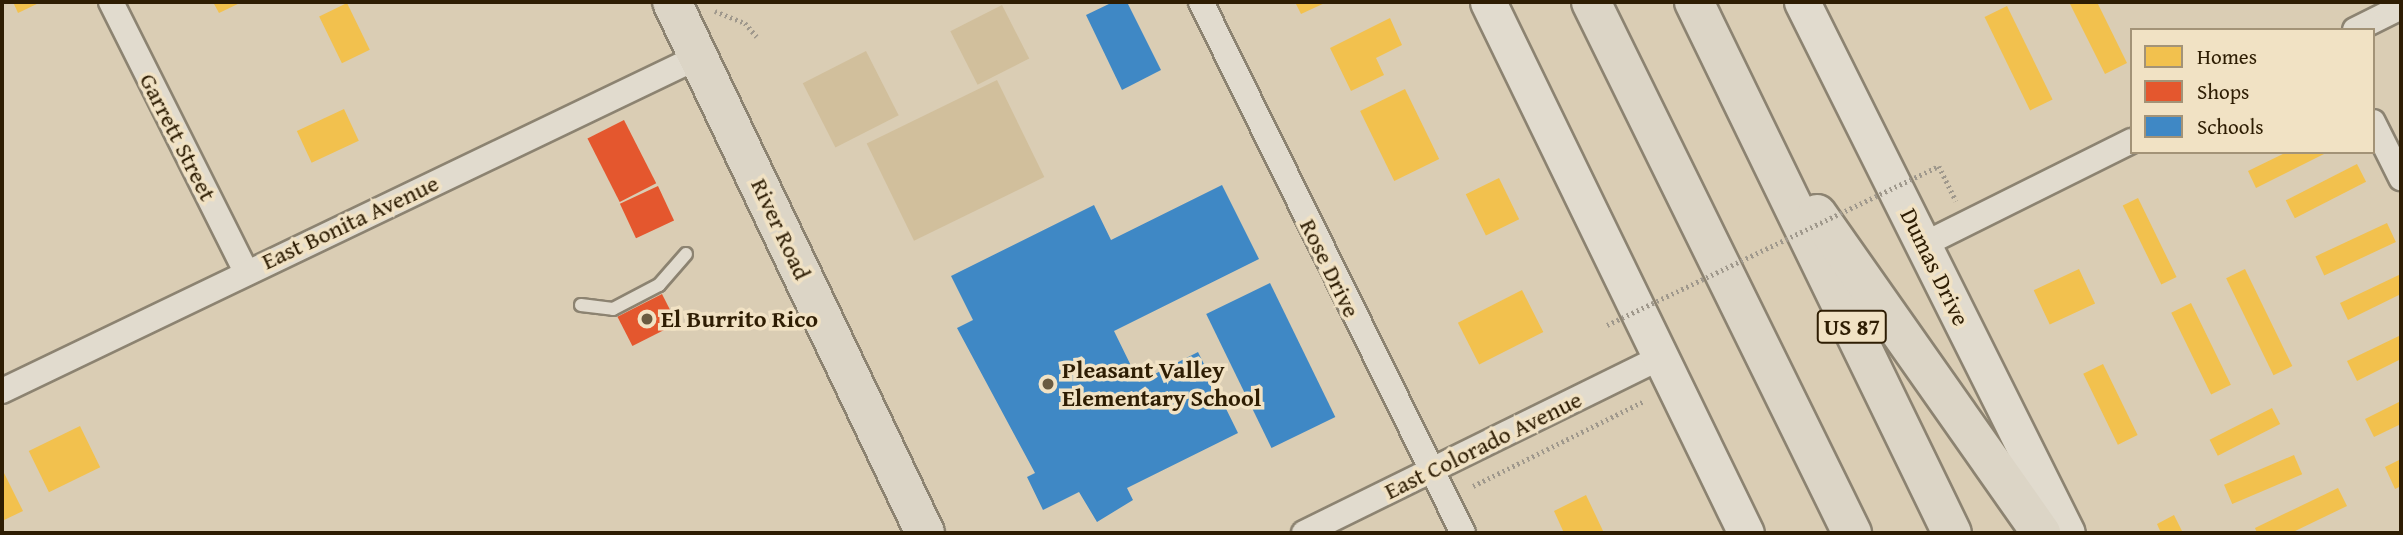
<!DOCTYPE html>
<html>
<head>
<meta charset="utf-8">
<style>
  body { margin:0 }
  #map { position:relative; width:2403px; height:535px; overflow:hidden; background:#dacdb4; font-family:"Gentium Book Plus",serif }
  div>[style] { position:absolute }
  [style*='--x'] { left:calc(var(--x)*1px); top:calc(var(--y)*1px); width:calc(var(--w)*1px); rotate:calc(var(--a)*1deg) }
  .green>* { inset:0; background:#d1bf9c; transform-origin:0 0 }
  .homes>* { inset:0; background:#f2c14e; transform-origin:0 0 }
  .shops>* { inset:0; background:#e4572e; transform-origin:0 0 }
  .schools>* { inset:0; background:#3f88c5; transform-origin:0 0 }
  .path>* { height:4.5px; margin-top:-2.25px; transform-origin:0; background:repeating-linear-gradient(90deg,#9f988c 0 2px,transparent 0 5.5px) }
  .roads { filter:drop-shadow(2px 0 #8c8371) drop-shadow(-2px 0 #8c8371) drop-shadow(0 2px #8c8371) drop-shadow(0 -2px #8c8371) }
  .lane>* { height:12px; margin:-6px; padding:0 6px; transform-origin:6px; border-radius:6px; background:#e1dbce }
  .street>* { height:24px; margin:-12px; padding:0 12px; transform-origin:12px; border-radius:12px; background:#e1dbce }
  .secondary>* { height:35px; margin:-17.5px; padding:0 17.5px; transform-origin:17.5px; border-radius:17.5px; background:#e1dbce }
  .primary>* { height:38px; margin:-19px; padding:0 19px; transform-origin:19px; border-radius:19px; background:#dcd5c6 }
  .highway>* { height:38px; margin:-19px; padding:0 19px; transform-origin:19px; border-radius:19px; background:#dcd5c6 }
  .path-bridge>* { height:4.5px; margin-top:-2.25px; transform-origin:0; background:repeating-linear-gradient(90deg,#9f988c 0 2px,transparent 0 5.5px) }
  .dots>* { width:19px; height:19px; translate:-50% -50%; box-sizing:border-box; border:4px solid #f1e2c4; border-radius:50% }
  span { translate:-50% -50%; white-space:nowrap; text-align:center; line-height:1.15; -webkit-text-stroke:7px #f1e2c4; paint-order:stroke }
  .shield-label span { padding:2px 5px; background:#f1e2c4; border:2px solid; border-radius:5px; -webkit-text-stroke-width:0 }
  .shield-label { font-size:23px; color:#2e1d03; font-weight:700 }
  .street-label { font-size:24px; color:#2e1d03 }
  .poi-label { font-size:24px; color:#2e1d03; font-weight:700 }
  .left { translate:0 -50%; text-align:left }
  .frame { position:absolute; inset:0; border:4px solid #2e1d03; pointer-events:none }
  .legend { position:absolute; left:2130px; top:28px; width:245px; height:126px; box-sizing:border-box; background:#f1e2c4; border:2px solid #a39377; margin:0; padding:9px 12px; list-style:none; font-size:21px; color:#2e1d03 }
  .legend li { display:flex; align-items:center; gap:14px; height:35px }
  .legend b { width:35px; border:2px solid #a39377 }
</style>
</head>
<body>
<div id="map">
  <div class="green">
    <i style="left:1002px;top:5px;width:60px;height:58px;rotate:63deg"></i>
    <i style="left:866px;top:51px;width:72px;height:71px;rotate:63deg"></i>
    <i style="left:997px;top:80px;width:108px;height:145px;rotate:64deg"></i>
  </div>
  <div class="homes">
    <i style="clip-path:polygon(13px 2px,41px 2px,18px 13px)"></i>
    <i style="clip-path:polygon(213px 2px,242px 2px,219px 13px)"></i>
    <i style="clip-path:polygon(1295px 2px,1327px 2px,1301px 14px)"></i>
    <i style="clip-path:polygon(2069px 2px,2097px 2px,2127px 63px,2105px 74px)"></i>
    <i style="left:347px;top:3px;width:52px;height:31px;rotate:64deg"></i>
    <i style="left:2007px;top:6px;width:104px;height:25px;rotate:64deg"></i>
    <i style="clip-path:polygon(1390px 18px,1402px 45px,1376px 58px,1384px 75px,1351px 91px,1330px 48px)"></i>
    <i style="left:1405px;top:89px;width:78px;height:50px;rotate:64deg"></i>
    <i style="left:344px;top:109px;width:35px;height:52px;rotate:65deg"></i>
    <i style="clip-path:polygon(2287px 152px,2328px 152px,2256px 188px,2248px 171px)"></i>
    <i style="left:2357px;top:164px;width:20px;height:80px;rotate:63deg"></i>
    <i style="left:1499px;top:178px;width:46px;height:37px;rotate:64deg"></i>
    <i style="left:2138px;top:198px;width:88px;height:17px;rotate:64deg"></i>
    <i style="left:2387px;top:223px;width:21px;height:79px;rotate:65deg"></i>
    <i style="left:2079px;top:269px;width:38px;height:50px;rotate:65deg"></i>
    <i style="left:2245px;top:269px;width:108px;height:21px;rotate:64deg"></i>
    <i style="clip-path:polygon(2401px 274px,2401px 294px,2348px 320px,2340px 303px)"></i>
    <i style="left:1522px;top:290px;width:47px;height:72px;rotate:63deg"></i>
    <i style="left:2191px;top:303px;width:91px;height:22px;rotate:64deg"></i>
    <i style="clip-path:polygon(2401px 335px,2401px 359px,2357px 381px,2347px 361px)"></i>
    <i style="left:2103px;top:364px;width:79px;height:22px;rotate:64deg"></i>
    <i style="clip-path:polygon(2401px 401px,2401px 424px,2374px 437px,2365px 419px)"></i>
    <i style="left:2272px;top:408px;width:18px;height:70px;rotate:63deg"></i>
    <i style="left:80px;top:426px;width:46px;height:57px;rotate:64deg"></i>
    <i style="left:2294px;top:455px;width:21px;height:76px;rotate:67deg"></i>
    <i style="clip-path:polygon(2401px 459px,2401px 486px,2395px 489px,2385px 467px)"></i>
    <i style="clip-path:polygon(2px 469px,23px 511px,2px 521px)"></i>
    <i style="clip-path:polygon(2338px 488px,2347px 506px,2291px 533px,2257px 533px,2255px 528px)"></i>
    <i style="clip-path:polygon(1586px 495px,1604px 533px,1564px 533px,1554px 511px)"></i>
    <i style="clip-path:polygon(2174px 515px,2183px 533px,2161px 533px,2157px 524px)"></i>
  </div>
  <div class="shops">
    <i style="left:624px;top:120px;width:71px;height:41px;rotate:63deg"></i>
    <i style="left:658px;top:186px;width:38px;height:42px;rotate:65deg"></i>
    <i style="left:662px;top:294px;width:33px;height:50px;rotate:63deg"></i>
  </div>
  <div class="schools">
    <i style="clip-path:polygon(1113px 2px,1127px 2px,1161px 70px,1122px 90px,1086px 15px)"></i>
    <i style="clip-path:polygon(1222px 185px,1259px 259px,1114px 331px,1139px 382px,1198px 352px,1238px 433px,1127px 488px,1133px 500px,1097px 522px,1079px 492px,1043px 510px,1027px 477px,1035px 473px,957px 328px,973px 320px,951px 276px,1094px 205px,1111px 240px)"></i>
    <i style="left:1270px;top:283px;width:149px;height:71px;rotate:64deg"></i>
  </div>
  <div class="path">
    <i style="--x:715;--y:11;--w:32;--a:22"></i>
    <i style="--x:745;--y:23;--w:18;--a:49"></i>
    <i style="--x:1939;--y:166;--w:39;--a:64"></i>
    <i style="--x:1473;--y:486;--w:191;--a:-26.4"></i>
  </div>
  <div class="roads">
    <div class="lane">
      <i style="--x:581;--y:305;--w:32;--a:7"></i>
      <i style="--x:613;--y:309;--w:52;--a:-27.6"></i>
      <i style="--x:659;--y:285;--w:41;--a:-48.9"></i>
    </div>
    <div class="street">
      <i style="--x:111;--y:2;--w:302;--a:63.4"></i>
      <i style="--x:1201;--y:2;--w:592;--a:63.74"></i>
      <i style="--x:2355;--y:30;--w:51;--a:-26.6"></i>
      <i style="--x:2373;--y:122;--w:63;--a:63.4"></i>
      <i style="--x:1925;--y:244;--w:231;--a:-26.5"></i>
      <i style="--x:2;--y:391;--w:774;--a:-25.64"></i>
      <i style="--x:1304;--y:533;--w:399;--a:-26.2"></i>
    </div>
    <div class="secondary">
      <i style="--x:1488;--y:2;--w:590;--a:64.09"></i>
      <i style="--x:1802;--y:2;--w:593;--a:63.48"></i>
    </div>
    <div class="primary">
      <i style="--x:672;--y:2;--w:588;--a:64.52"></i>
    </div>
    <div class="highway">
      <i style="--x:1591;--y:2;--w:592;--a:63.82"></i>
      <i style="--x:1694;--y:2;--w:590;--a:64.09"></i>
      <i style="--x:1817;--y:214;--w:390;--a:54.9"></i>
    </div>
  </div>
  <div class="path-bridge">
    <i style="--x:1607;--y:325;--w:368;--a:-25.6"></i>
  </div>
  <div class="dots">
    <i style="left:647px;top:319px;background:#6a5b41"></i>
    <i style="left:1048px;top:384px;background:#6a5b41"></i>
  </div>
  <div class="shield-label">
    <span style="left:1852px;top:327px">US 87</span>
  </div>
  <div class="street-label">
    <span style="left:178px;top:137px;rotate:63deg">Garrett Street</span>
    <span style="left:350px;top:222px;rotate:-25deg">East Bonita Avenue</span>
    <span style="left:781px;top:229px;rotate:65deg">River Road</span>
    <span style="left:1935px;top:267px;rotate:64deg">Dumas Drive</span>
    <span style="left:1330px;top:268px;rotate:64deg">Rose Drive</span>
    <span style="left:1483px;top:445px;rotate:-26deg">East Colorado Avenue</span>
  </div>
  <div class="poi-label">
    <span class="left" style="left:661px;top:319px">El Burrito Rico</span>
    <span class="left" style="left:1062px;top:384px">Pleasant Valley<br>Elementary School</span>
  </div>
  <div class="frame"></div>
  <ul class="legend">
  <li><b style="height:19px;background:#f2c14e"></b>Homes</li>
  <li><b style="height:19px;background:#e4572e"></b>Shops</li>
  <li><b style="height:19px;background:#3f88c5"></b>Schools</li>
  </ul>
</div>
</body>
</html>
